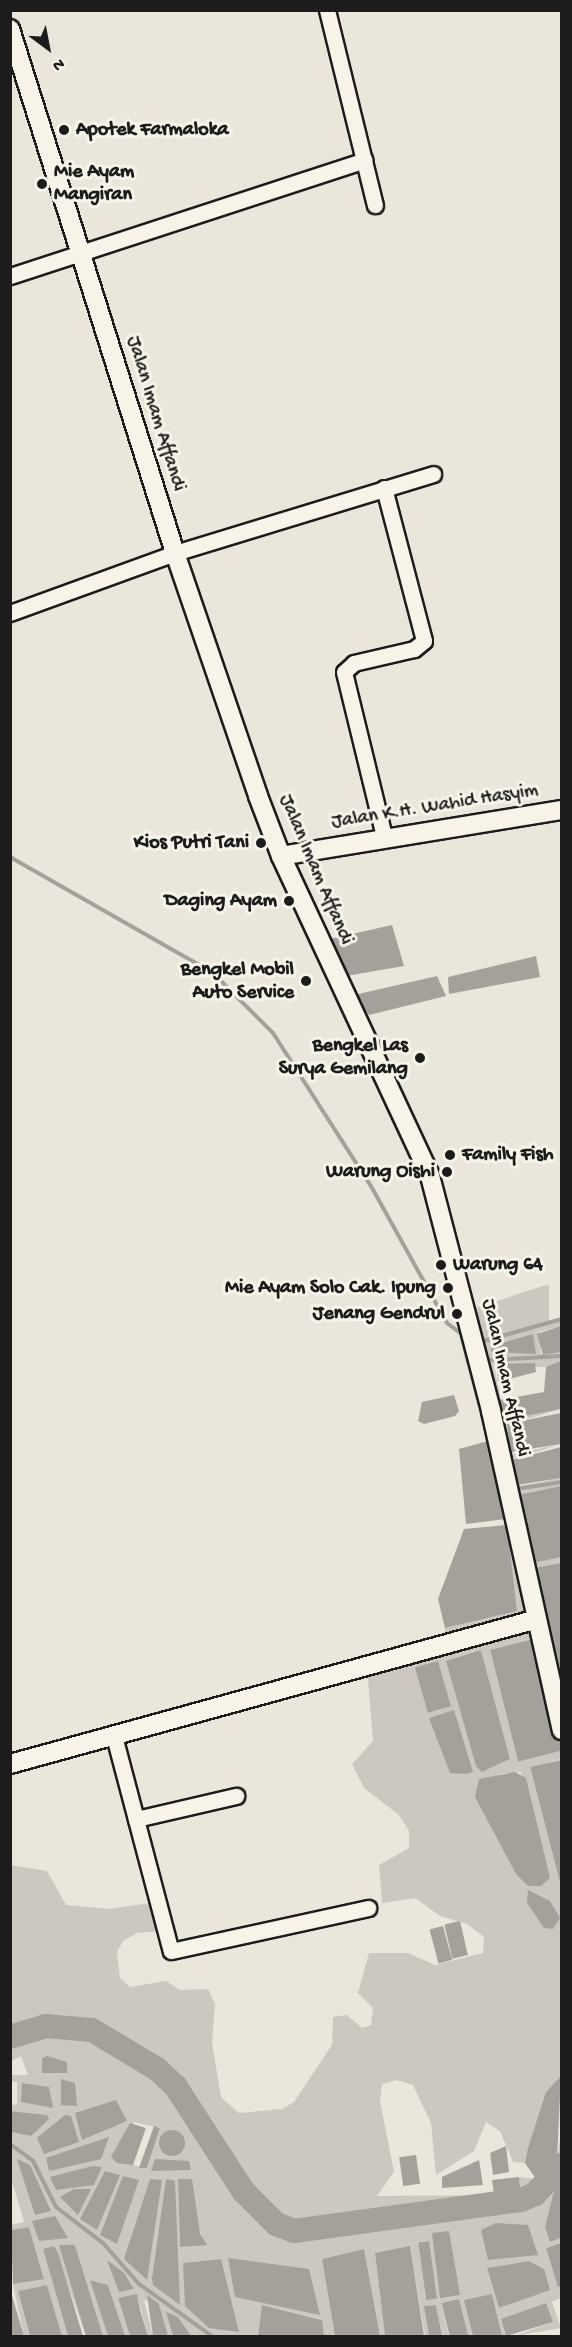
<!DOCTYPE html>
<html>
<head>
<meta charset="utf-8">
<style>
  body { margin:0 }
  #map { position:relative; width:572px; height:2347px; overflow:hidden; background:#eae6dc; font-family:"Gochi Hand",sans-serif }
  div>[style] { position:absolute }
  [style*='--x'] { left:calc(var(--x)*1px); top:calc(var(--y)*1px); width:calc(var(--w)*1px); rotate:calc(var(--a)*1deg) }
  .green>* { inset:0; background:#ccc8c0 }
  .water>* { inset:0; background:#a3a19a; transform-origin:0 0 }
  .round { border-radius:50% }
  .stream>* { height:4px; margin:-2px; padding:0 2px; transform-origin:2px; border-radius:2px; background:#a3a19a }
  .river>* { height:24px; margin:-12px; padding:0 12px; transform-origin:12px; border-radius:12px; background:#a3a19a }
  .roads { filter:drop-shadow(2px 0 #1c1c1c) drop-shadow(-2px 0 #1c1c1c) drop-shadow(0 2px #1c1c1c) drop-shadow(0 -2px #1c1c1c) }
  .minor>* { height:15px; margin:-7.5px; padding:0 7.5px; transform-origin:7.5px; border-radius:7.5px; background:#f7f3e8 }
  .tertiary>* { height:18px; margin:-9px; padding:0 9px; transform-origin:9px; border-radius:9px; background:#f7f3e8 }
  .dots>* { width:16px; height:16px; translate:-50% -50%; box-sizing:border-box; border:3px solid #f7f3e8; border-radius:50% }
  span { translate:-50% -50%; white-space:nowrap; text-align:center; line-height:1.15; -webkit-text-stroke:6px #f7f3e8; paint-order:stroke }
  .poi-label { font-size:20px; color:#1c1c1c; font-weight:700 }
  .left { translate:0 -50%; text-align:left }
  .right { translate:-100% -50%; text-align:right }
  .street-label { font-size:20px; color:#1c1c1c }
  .frame { position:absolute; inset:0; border:12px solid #1c1c1c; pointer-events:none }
  .north { position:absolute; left:18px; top:18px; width:60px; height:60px; -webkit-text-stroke:4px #f7f3e8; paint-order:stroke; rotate:148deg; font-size:16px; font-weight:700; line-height:24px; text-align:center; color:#1c1c1c }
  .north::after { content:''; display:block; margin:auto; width:21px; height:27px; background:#1c1c1c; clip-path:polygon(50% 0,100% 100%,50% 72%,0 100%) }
</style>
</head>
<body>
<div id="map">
  <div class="green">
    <i style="clip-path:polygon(evenodd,549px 1284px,549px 1323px,561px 1319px,561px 1326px,539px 1332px,541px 1354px,561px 1352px,561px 1361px,546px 1367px,494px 1366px,505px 1420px,561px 1409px,506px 1425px,514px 1454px,561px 1444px,512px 1460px,520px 1486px,561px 1478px,561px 1486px,518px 1495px,533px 1562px,561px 1557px,561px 1563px,534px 1568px,561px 1673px,561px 1759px,530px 1768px,561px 1886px,561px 2076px,546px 2092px,525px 2163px,513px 2162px,500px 2131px,486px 2122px,474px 2151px,436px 2175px,431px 2123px,413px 2085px,397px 2080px,382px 2084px,380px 2101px,394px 2172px,377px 2196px,521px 2195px,519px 2177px,536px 2179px,557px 2159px,561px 2133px,561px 2178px,556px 2180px,550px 2222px,550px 2242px,561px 2238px,561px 2243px,546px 2248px,561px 2286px,561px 2298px,552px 2302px,561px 2328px,514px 2336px,553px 2322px,546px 2303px,501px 2320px,506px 2336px,502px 2336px,492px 2294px,465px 2300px,473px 2336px,466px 2336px,441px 2303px,449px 2336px,442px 2336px,436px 2305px,425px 2306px,429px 2336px,425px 2336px,410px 2247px,375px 2253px,385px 2336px,380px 2336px,364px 2249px,322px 2259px,335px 2336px,324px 2336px,321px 2319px,263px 2305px,259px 2336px,191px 2336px,167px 2312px,173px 2336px,168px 2336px,159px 2304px,144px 2300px,153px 2336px,148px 2336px,137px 2295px,118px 2298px,130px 2336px,125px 2336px,108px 2285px,91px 2280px,108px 2336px,103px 2336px,75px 2245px,60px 2245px,86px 2336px,54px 2246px,43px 2249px,68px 2336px,62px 2336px,47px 2285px,18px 2291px,30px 2336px,24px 2336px,11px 2275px,13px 2284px,44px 2278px,29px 2227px,11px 2230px,11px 2225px,24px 2222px,11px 2178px,11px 2132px,31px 2136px,47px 2115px,11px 2111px,11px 2104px,17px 2105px,17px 2082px,11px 2081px,10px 2075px,28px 2075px,21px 2056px,11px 2061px,11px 1865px,47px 1871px,66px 1905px,108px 1909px,151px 1903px,163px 1931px,137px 1933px,123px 1941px,117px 1952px,120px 1978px,130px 1987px,166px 1981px,180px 1990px,208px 1989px,215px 2004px,212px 2042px,221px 2097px,239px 2113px,282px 2109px,294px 2102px,332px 2045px,333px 2017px,347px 2015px,362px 2028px,371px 2025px,373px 2008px,358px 1993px,369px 1953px,408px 1953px,435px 1965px,483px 1953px,484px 1937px,467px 1924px,440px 1916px,415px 1898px,382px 1903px,379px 1865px,409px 1848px,409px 1831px,399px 1815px,364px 1788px,352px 1764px,373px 1741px,367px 1667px,445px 1637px,445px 1628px,517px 1611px,505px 1511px,459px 1336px,478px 1341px,466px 1311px,549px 1284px,481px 1650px,510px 1759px,482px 1772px,446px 1661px,481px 1650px,549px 1284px,521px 1772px,550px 1878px,528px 1886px,494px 1833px,489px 1814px,500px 1774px,521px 1772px,549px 1284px,133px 2122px,160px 2128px,147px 2168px,133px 2165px,133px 2122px,549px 1284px,123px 2176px,138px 2181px,117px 2244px,123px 2176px,549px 1284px,178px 2179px,204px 2240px,180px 2247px,178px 2180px,178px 2179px,549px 1284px,428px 2241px,437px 2298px,426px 2299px,418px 2242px,428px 2241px,549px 1284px,221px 2259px,209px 2328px,183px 2263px,221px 2259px,549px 1284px,529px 2261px,544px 2269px,499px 2308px,487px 2268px,529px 2261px)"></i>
  </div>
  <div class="water">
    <i style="clip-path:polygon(392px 925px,404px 966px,346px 976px,330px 939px)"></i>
    <i style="clip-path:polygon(536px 956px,540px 977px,449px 994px,448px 977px)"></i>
    <i style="clip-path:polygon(437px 976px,446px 996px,369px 1015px,354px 995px)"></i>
    <i style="clip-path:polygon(561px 1326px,561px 1352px,543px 1355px,537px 1334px)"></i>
    <i style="clip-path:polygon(533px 1334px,536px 1354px,491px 1352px,492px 1346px)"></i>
    <i style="clip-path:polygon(561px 1361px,561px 1409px,505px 1420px,499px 1400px,544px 1392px,546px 1367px)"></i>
    <i style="clip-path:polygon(535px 1363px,536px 1372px,498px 1382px,497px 1364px)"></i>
    <i style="clip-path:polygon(454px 1395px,459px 1411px,455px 1416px,424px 1424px,418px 1421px,422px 1402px)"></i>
    <i style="clip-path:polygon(561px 1413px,561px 1444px,510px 1452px,507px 1424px)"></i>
    <i style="clip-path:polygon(488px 1441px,506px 1519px,466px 1524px,459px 1449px)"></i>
    <i style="clip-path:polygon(561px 1447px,561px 1478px,517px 1485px,512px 1460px)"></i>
    <i style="clip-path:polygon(561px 1486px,561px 1557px,533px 1563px,518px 1495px)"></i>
    <i style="clip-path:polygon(507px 1525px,517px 1611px,445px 1628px,438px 1599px,464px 1529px)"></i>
    <i style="clip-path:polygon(561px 1563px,561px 1673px,534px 1568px)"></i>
    <i style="left:534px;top:1639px;width:115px;height:45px;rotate:76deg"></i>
    <i style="clip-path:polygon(481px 1650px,510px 1759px,482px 1772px,476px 1766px,446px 1661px)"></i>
    <i style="left:438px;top:1661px;width:47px;height:24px;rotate:74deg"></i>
    <i style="clip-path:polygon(454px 1710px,473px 1772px,467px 1774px,450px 1773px,429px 1718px)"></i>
    <i style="clip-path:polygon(561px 1760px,562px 1760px,561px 1886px,530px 1767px)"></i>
    <i style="clip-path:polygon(515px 1772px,526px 1778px,550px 1878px,541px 1886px,528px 1886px,516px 1874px,475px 1797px,479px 1779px)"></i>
    <i style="clip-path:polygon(528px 1890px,550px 1901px,560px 1918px,553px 1929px,544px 1928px,527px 1903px)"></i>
    <i style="left:460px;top:1921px;width:35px;height:16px;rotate:77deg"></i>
    <i style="left:443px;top:1926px;width:35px;height:14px;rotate:75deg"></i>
    <i style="clip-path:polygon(47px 2056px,67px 2062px,67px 2073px,42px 2073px,42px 2058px)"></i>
    <i style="clip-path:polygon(561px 2076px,557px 2159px,536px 2179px,525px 2163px,528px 2148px,546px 2092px)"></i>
    <i style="clip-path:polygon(61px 2079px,75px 2083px,77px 2106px,61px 2105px)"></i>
    <i style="clip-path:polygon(22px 2083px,49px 2087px,53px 2108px,21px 2102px)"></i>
    <i style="clip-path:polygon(116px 2100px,127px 2121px,82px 2140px,75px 2113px)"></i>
    <i style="clip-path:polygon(10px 2111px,47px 2115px,49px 2119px,31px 2136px,11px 2132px)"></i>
    <i style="clip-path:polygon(65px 2115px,71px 2116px,79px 2142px,44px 2154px,37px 2138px)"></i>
    <i style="clip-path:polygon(130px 2123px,146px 2128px,133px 2165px,117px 2163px,111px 2157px)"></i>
    <i style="clip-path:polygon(154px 2126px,160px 2128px,147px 2168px,139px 2168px)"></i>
    <i class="round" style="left:159px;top:2130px;width:26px;height:26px"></i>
    <i style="clip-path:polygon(109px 2137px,101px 2159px,49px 2171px,46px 2158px)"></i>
    <i style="clip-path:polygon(506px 2146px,509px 2172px,493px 2175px,490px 2153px)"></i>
    <i style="left:416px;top:2155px;width:29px;height:17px;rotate:82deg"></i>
    <i style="clip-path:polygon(17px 2159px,30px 2165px,51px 2211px,35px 2215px)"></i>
    <i style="clip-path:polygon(155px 2159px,189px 2161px,191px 2170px,151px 2171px)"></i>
    <i style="clip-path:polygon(479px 2160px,483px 2185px,442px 2188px,442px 2177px)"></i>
    <i style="clip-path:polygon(93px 2166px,102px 2167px,94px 2185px,56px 2190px,50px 2177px)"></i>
    <i style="clip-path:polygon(105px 2171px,120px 2175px,97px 2230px,80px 2219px)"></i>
    <i style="clip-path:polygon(123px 2176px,139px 2180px,117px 2244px,100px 2235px)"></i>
    <i style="clip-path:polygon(519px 2177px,521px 2195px,494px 2194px,492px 2180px)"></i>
    <i style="clip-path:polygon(561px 2178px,561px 2238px,550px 2242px,545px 2227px,557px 2179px)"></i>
    <i style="clip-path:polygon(150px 2179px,162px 2180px,147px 2280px,124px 2259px)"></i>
    <i style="clip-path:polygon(166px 2179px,175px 2181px,180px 2305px,153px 2285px,152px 2279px)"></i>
    <i style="clip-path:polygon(178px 2179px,192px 2179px,200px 2233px,207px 2245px,180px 2247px)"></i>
    <i style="clip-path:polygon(74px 2189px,91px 2189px,78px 2215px,60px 2197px)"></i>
    <i style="clip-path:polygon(55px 2216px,68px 2238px,39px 2241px,32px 2221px)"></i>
    <i style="clip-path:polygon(496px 2223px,528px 2225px,538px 2255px,488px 2260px,481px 2230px)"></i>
    <i style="clip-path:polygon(29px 2227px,44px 2279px,13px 2284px,11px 2230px)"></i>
    <i style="clip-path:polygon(449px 2231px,460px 2295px,440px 2298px,432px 2233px)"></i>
    <i style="left:429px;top:2241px;width:58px;height:11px;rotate:82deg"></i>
    <i style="clip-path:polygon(561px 2243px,561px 2286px,558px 2287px,546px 2248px)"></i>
    <i style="clip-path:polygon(59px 2245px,75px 2245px,103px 2336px,86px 2336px)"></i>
    <i style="clip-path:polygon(54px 2246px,58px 2253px,83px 2336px,68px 2336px,43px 2249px)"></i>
    <i style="clip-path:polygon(410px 2246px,424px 2336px,385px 2336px,375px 2253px)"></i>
    <i style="clip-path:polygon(364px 2249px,380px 2336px,335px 2336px,322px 2259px)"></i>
    <i style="clip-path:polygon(228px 2258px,309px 2269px,320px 2315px,235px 2297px)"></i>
    <i style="clip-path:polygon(221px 2259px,239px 2332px,209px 2328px,185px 2306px,183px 2263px)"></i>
    <i style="clip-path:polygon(107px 2260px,124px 2273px,134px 2289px,119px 2292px)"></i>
    <i style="clip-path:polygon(529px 2261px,544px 2269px,550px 2290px,499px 2308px,487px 2268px)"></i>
    <i style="clip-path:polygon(90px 2280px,108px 2285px,125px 2336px,108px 2336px)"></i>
    <i style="clip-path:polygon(47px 2285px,62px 2336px,30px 2336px,18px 2291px)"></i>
    <i style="clip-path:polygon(10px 2292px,11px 2292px,24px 2336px,11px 2336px)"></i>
    <i style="clip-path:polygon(137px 2294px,140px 2310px,148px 2336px,130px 2336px,118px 2298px)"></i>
    <i style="clip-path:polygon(492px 2294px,502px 2336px,473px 2336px,464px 2300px)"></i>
    <i style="clip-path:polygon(147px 2295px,159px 2304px,168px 2336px,153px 2336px)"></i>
    <i style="left:459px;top:2299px;width:38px;height:18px;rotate:76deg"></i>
    <i style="clip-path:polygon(546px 2303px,553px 2322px,506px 2336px,501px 2319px)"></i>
    <i style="clip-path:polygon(262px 2305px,322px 2320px,324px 2336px,258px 2336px)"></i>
    <i style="clip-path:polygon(436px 2305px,442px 2336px,429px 2336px,424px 2306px)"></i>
    <i style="clip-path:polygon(166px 2312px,178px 2317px,191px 2336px,173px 2336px)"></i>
  </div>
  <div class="stream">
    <i style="--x:10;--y:857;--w:234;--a:29.7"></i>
    <i style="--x:213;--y:973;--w:85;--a:45"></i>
    <i style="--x:273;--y:1033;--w:182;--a:57.4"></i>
    <i style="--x:371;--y:1186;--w:157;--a:61"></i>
    <i style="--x:447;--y:1323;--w:25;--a:37"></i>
    <i style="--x:483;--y:1341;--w:45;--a:77.2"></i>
    <i style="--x:480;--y:1342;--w:85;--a:-15.7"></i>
    <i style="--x:488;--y:1360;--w:74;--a:-3.1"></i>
    <i style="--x:515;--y:1489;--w:48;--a:-8.5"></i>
    <i style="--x:10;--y:2144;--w:29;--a:36"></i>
    <i style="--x:33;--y:2161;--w:51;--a:63.4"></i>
    <i style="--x:56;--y:2207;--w:59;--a:37.5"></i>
    <i style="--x:103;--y:2243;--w:55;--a:48.7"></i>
    <i style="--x:139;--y:2284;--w:90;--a:35.5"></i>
  </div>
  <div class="river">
    <i style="--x:10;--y:2037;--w:37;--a:-17"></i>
    <i style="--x:45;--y:2026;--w:47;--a:4.9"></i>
    <i style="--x:92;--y:2030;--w:76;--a:31"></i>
    <i style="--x:157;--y:2069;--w:26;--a:43"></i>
    <i style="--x:176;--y:2087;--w:125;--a:57.1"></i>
    <i style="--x:244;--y:2192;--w:45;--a:45"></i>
    <i style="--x:276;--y:2224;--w:19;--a:21"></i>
    <i style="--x:294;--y:2231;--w:229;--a:-7.8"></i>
    <i style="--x:521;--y:2200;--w:15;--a:-23"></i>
    <i style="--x:535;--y:2194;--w:40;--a:-47"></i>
  </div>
  <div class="roads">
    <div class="minor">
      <i style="--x:327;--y:10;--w:201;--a:76.2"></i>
      <i style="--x:10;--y:276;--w:373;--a:-18.1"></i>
      <i style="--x:384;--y:488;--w:158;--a:75.3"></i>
      <i style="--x:424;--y:641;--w:13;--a:141"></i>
      <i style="--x:414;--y:649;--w:62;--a:166.9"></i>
      <i style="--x:354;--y:663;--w:13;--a:138"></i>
      <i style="--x:344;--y:672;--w:169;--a:76.3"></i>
      <i style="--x:10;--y:613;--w:176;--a:-20"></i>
      <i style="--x:175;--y:553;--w:270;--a:-17"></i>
      <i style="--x:114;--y:1736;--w:222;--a:75.2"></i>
      <i style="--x:171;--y:1951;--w:202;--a:-12.3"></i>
      <i style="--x:136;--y:1819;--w:103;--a:-13"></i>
    </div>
    <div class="tertiary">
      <i style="--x:10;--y:29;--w:549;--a:72.52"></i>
      <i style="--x:175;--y:553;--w:257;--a:71.1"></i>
      <i style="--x:258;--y:796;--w:64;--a:69"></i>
      <i style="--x:281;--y:856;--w:353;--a:65"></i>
      <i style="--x:430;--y:1176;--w:243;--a:75.4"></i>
      <i style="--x:491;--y:1411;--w:327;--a:77.5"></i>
      <i style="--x:281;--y:856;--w:285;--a:-9.3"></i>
      <i style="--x:10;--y:1764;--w:543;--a:-15.37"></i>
    </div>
  </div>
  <div class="dots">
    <i style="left:64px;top:130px;background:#1c1c1c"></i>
    <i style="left:42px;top:184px;background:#1c1c1c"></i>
    <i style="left:261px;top:843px;background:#1c1c1c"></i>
    <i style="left:289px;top:901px;background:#1c1c1c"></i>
    <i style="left:306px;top:981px;background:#1c1c1c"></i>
    <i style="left:420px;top:1058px;background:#1c1c1c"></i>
    <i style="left:450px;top:1155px;background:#1c1c1c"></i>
    <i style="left:447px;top:1172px;background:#1c1c1c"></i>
    <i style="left:441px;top:1265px;background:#1c1c1c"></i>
    <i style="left:448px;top:1288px;background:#1c1c1c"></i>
    <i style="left:457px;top:1314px;background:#1c1c1c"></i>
  </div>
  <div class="poi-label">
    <span class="left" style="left:76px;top:130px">Apotek Farmaloka</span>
    <span class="left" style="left:54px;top:184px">Mie Ayam<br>Mangiran</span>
    <span class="right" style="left:249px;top:843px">Kios Putri Tani</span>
    <span class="right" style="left:277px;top:901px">Daging Ayam</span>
    <span class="right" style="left:294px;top:982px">Bengkel Mobil<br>Auto Service</span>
    <span class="right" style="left:408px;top:1058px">Bengkel Las<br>Surya Gemilang</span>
    <span class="left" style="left:462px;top:1155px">Family Fish</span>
    <span class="right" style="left:435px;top:1172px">Warung Oishi</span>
    <span class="left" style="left:453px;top:1265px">Warung 64</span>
    <span class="right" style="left:436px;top:1288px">Mie Ayam Solo Cak. Ipung</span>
    <span class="right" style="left:445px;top:1314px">Jenang Gendrul</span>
  </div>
  <div class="street-label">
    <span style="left:155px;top:414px;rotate:73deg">Jalan Imam Affandi</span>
    <span style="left:435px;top:807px;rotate:-9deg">Jalan K.H. Wahid Hasyim</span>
    <span style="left:315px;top:870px;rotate:67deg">Jalan Imam Affandi</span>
    <span style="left:505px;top:1378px;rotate:77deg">Jalan Imam Affandi</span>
  </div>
  <div class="frame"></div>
  <div class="north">N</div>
</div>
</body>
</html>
